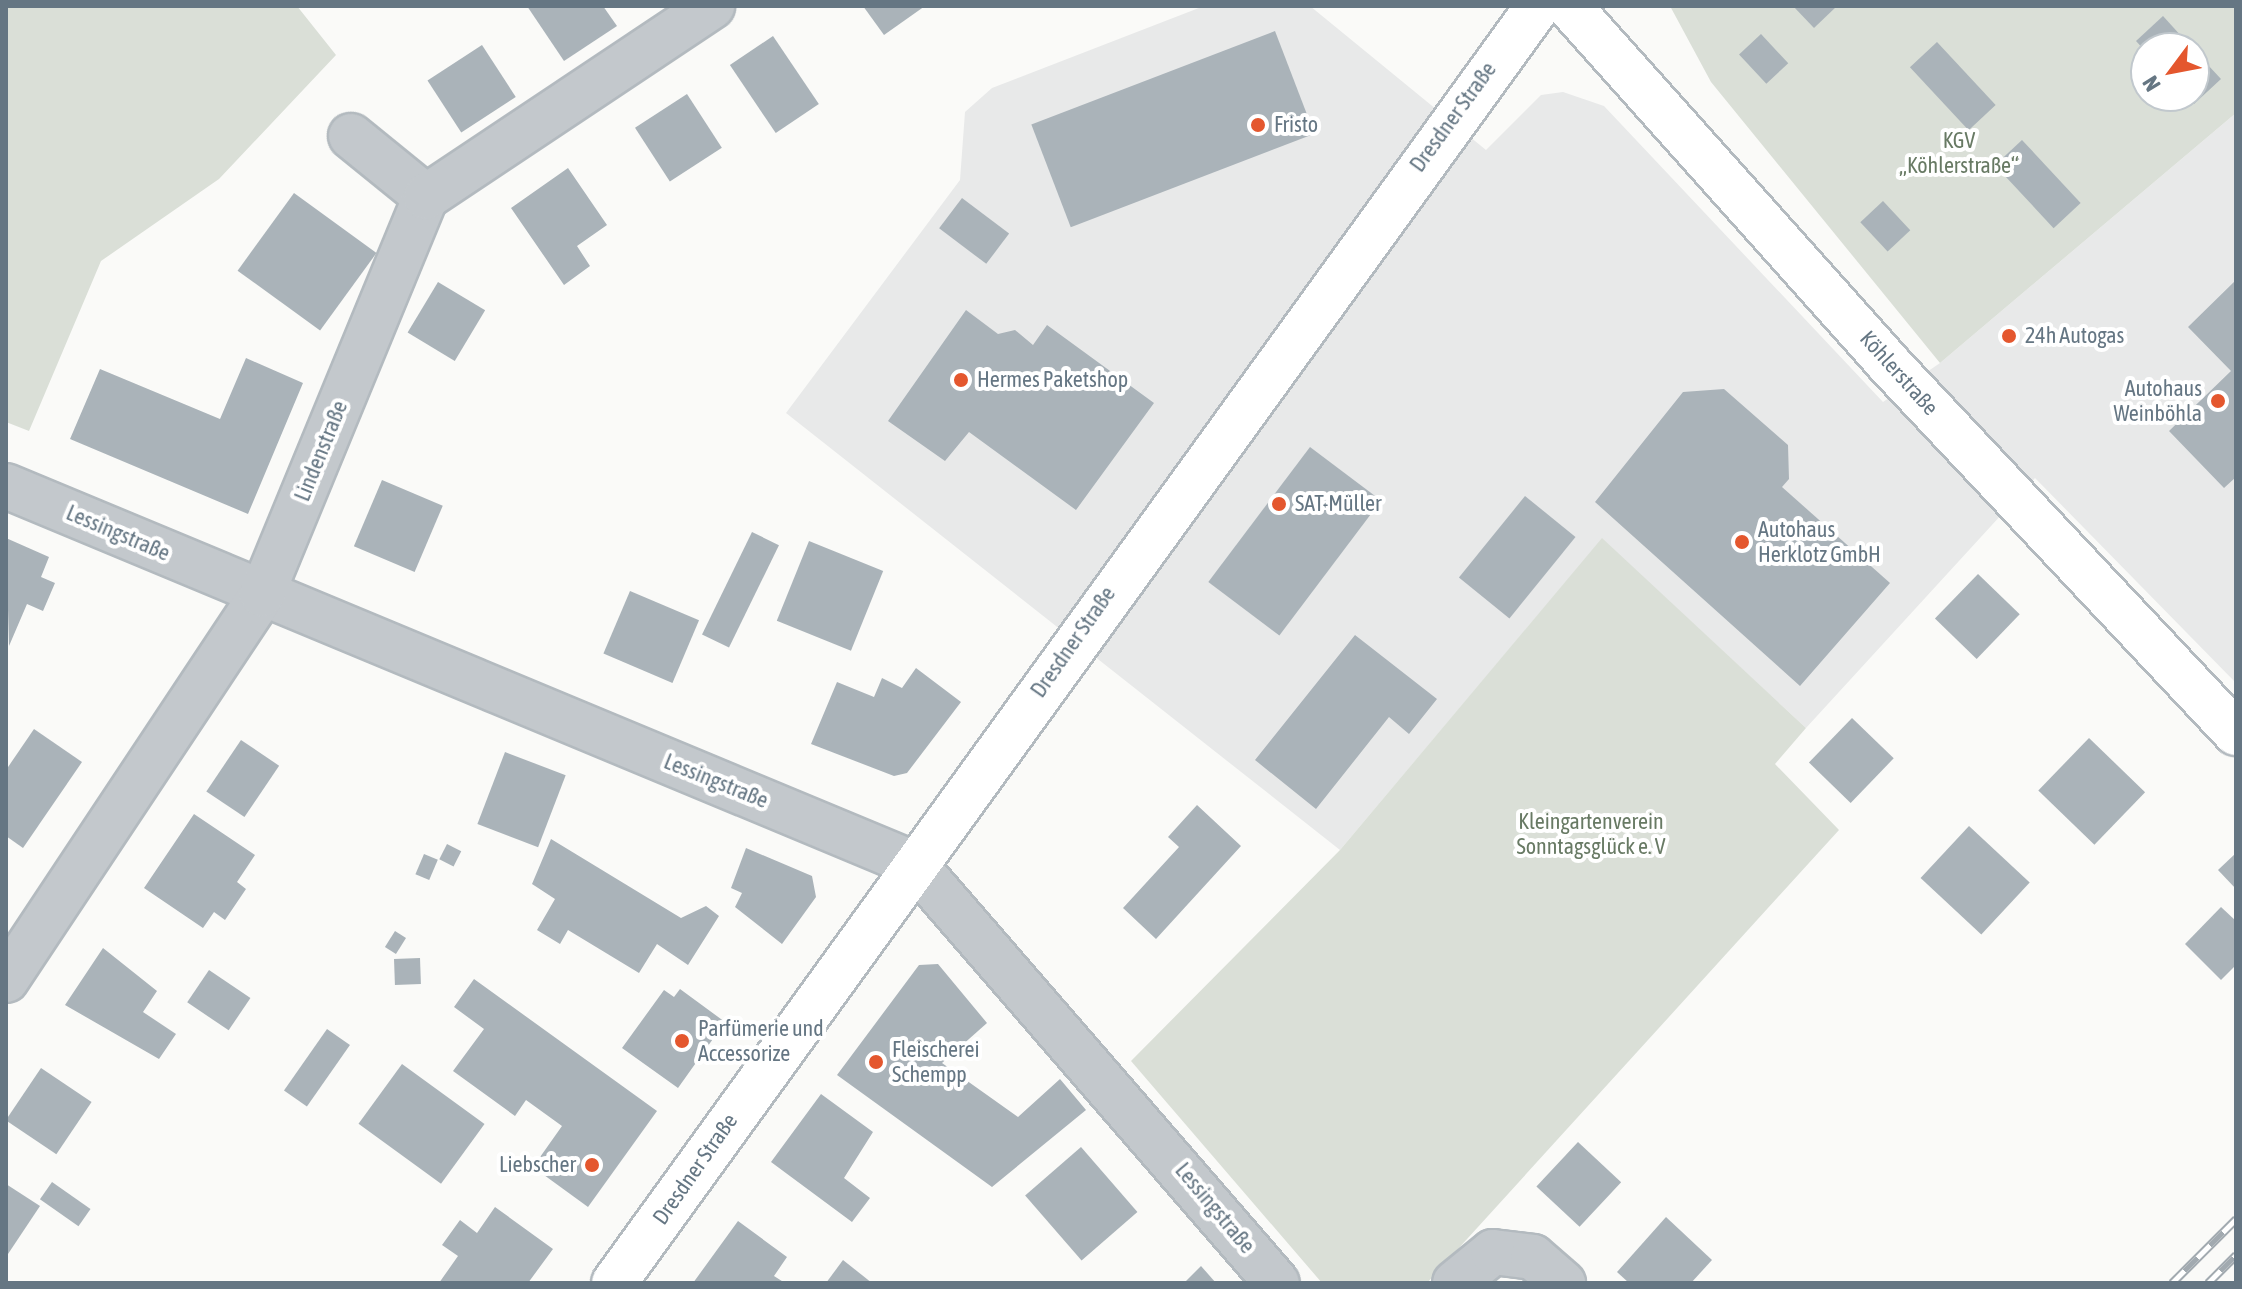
<!DOCTYPE html>
<html>
<head>
<meta charset="utf-8">
<style>
  body { margin:0 }
  #map { position:relative; width:2242px; height:1289px; overflow:hidden; background:#fafaf8; font-family:"Asap Condensed",sans-serif }
  div>[style] { position:absolute }
  [style*='--x'] { left:calc(var(--x)*1px); top:calc(var(--y)*1px); width:calc(var(--w)*1px); rotate:calc(var(--a)*1deg) }
  .built>* { inset:0; background:#e8e9e9 }
  .green>* { inset:0; background:#dadfd7 }
  .building>* { inset:0; background:#aab3b9; transform-origin:0 0 }
  .roads { filter:drop-shadow(2px 0 #b3babf) drop-shadow(-2px 0 #b3babf) drop-shadow(0 2px #b3babf) drop-shadow(0 -2px #b3babf) }
  .street>* { height:44px; margin:-22px; padding:0 22px; transform-origin:22px; border-radius:22px; background:#c3c8cc }
  .secondary>* { height:44px; margin:-22px; padding:0 22px; transform-origin:22px; border-radius:22px; background:#fff }
  .rail>* { height:9px; margin-top:-4.5px; transform-origin:0; background:repeating-linear-gradient(90deg,#fff 0 18px,#a2aab0 0 36px); box-sizing:border-box; border-block:2px solid #a2aab0 }
  .dots>* { width:22px; height:22px; translate:-50% -50%; box-sizing:border-box; border:4px solid #fff; border-radius:50% }
  span { translate:-50% -50%; white-space:nowrap; text-align:center; line-height:1.15; -webkit-text-stroke:8px #fff; paint-order:stroke }
  .street-label { font-size:22px; color:#657683 }
  .poi-label { font-size:22px; color:#657683 }
  .left { translate:0 -50%; text-align:left }
  .right { translate:-100% -50%; text-align:right }
  .park-label { font-size:22px; color:#687a64 }
  .frame { position:absolute; inset:0; border:8px solid #657683; pointer-events:none }
  .north { position:absolute; left:2130px; top:32px; width:80px; height:80px; box-sizing:border-box; background:#fff; border:2px solid #c1c8cd; border-radius:50%; rotate:238deg; font-size:22px; font-weight:700; line-height:32px; text-align:center; color:#657683 }
  .north::after { content:''; display:block; margin:auto; width:28px; height:36px; background:#e4572e; clip-path:polygon(50% 0,100% 100%,50% 72%,0 100%) }
</style>
</head>
<body>
<div id="map">
  <div class="built">
    <i style="clip-path:polygon(1204px 6px,1310px 6px,1486px 150px,1541px 95px,1563px 92px,1604px 106px,1883px 402px,1940px 363px,2236px 113px,2236px 683px,2035px 478px,1806px 728px,1602px 539px,1340px 850px,786px 413px,960px 180px,965px 112px,992px 88px)"></i>
  </div>
  <div class="green">
    <i style="clip-path:polygon(6px 6px,297px 6px,336px 55px,219px 179px,101px 261px,29px 431px,6px 422px)"></i>
    <i style="clip-path:polygon(evenodd,1670px 6px,2236px 6px,2236px 113px,1940px 363px,1711px 82px,1670px 6px,2146px 48px,2194px 48px,2194px 96px,2146px 96px,2146px 48px)"></i>
    <i style="clip-path:polygon(1602px 538px,1806px 728px,1775px 764px,1839px 830px,1427px 1283px,1322px 1283px,1131px 1061px,1340px 850px)"></i>
  </div>
  <div class="building">
    <i style="clip-path:polygon(527px 6px,603px 6px,617px 26px,564px 61px)"></i>
    <i style="clip-path:polygon(863px 6px,925px 6px,884px 35px)"></i>
    <i style="clip-path:polygon(1793px 6px,1837px 6px,1814px 28px)"></i>
    <i style="clip-path:polygon(2163px 16px,2192px 48px,2146px 52px,2136px 41px)"></i>
    <i style="left:1275px;top:31px;width:110px;height:261px;rotate:69deg"></i>
    <i style="left:1761px;top:34px;width:40px;height:30px;rotate:47deg"></i>
    <i style="left:773px;top:36px;width:82px;height:52px;rotate:56deg"></i>
    <i style="left:1937px;top:42px;width:86px;height:37px;rotate:47deg"></i>
    <i style="left:482px;top:45px;width:62px;height:65px;rotate:57deg"></i>
    <i style="clip-path:polygon(2194px 50px,2221px 79px,2194px 104px,2186px 96px,2194px 96px)"></i>
    <i style="left:687px;top:94px;width:64px;height:62px;rotate:57deg"></i>
    <i style="left:2022px;top:140px;width:86px;height:37px;rotate:47deg"></i>
    <i style="clip-path:polygon(568px 168px,607px 225px,577px 246px,590px 266px,564px 285px,511px 208px)"></i>
    <i style="left:294px;top:193px;width:102px;height:96px;rotate:36deg"></i>
    <i style="left:962px;top:198px;width:59px;height:38px;rotate:37deg"></i>
    <i style="left:1883px;top:201px;width:40px;height:31px;rotate:47deg"></i>
    <i style="clip-path:polygon(2236px 280px,2236px 477px,2224px 488px,2169px 431px,2231px 371px,2188px 327px)"></i>
    <i style="left:438px;top:282px;width:55px;height:59px;rotate:31deg"></i>
    <i style="clip-path:polygon(966px 310px,998px 334px,1015px 330px,1033px 345px,1047px 325px,1154px 403px,1076px 510px,969px 432px,945px 461px,888px 421px)"></i>
    <i style="clip-path:polygon(246px 358px,303px 383px,248px 514px,70px 439px,100px 369px,220px 419px)"></i>
    <i style="clip-path:polygon(1724px 389px,1788px 445px,1789px 479px,1782px 487px,1890px 583px,1800px 686px,1595px 502px,1683px 392px)"></i>
    <i style="left:1310px;top:447px;width:89px;height:169px;rotate:37deg"></i>
    <i style="left:382px;top:480px;width:66px;height:72px;rotate:23deg"></i>
    <i style="left:1525px;top:496px;width:65px;height:105px;rotate:39deg"></i>
    <i style="left:752px;top:532px;width:30px;height:114px;rotate:26deg"></i>
    <i style="clip-path:polygon(6px 538px,49px 557px,41px 577px,55px 583px,43px 611px,27px 604px,9px 646px)"></i>
    <i style="left:809px;top:541px;width:80px;height:86px;rotate:22deg"></i>
    <i style="left:1978px;top:574px;width:58px;height:62px;rotate:44deg"></i>
    <i style="left:630px;top:591px;width:75px;height:68px;rotate:23deg"></i>
    <i style="clip-path:polygon(1355px 635px,1437px 699px,1409px 734px,1389px 717px,1316px 809px,1255px 760px)"></i>
    <i style="clip-path:polygon(916px 668px,961px 702px,907px 773px,894px 776px,811px 744px,837px 682px,874px 697px,882px 678px,902px 688px)"></i>
    <i style="left:1852px;top:718px;width:58px;height:62px;rotate:44deg"></i>
    <i style="clip-path:polygon(34px 729px,82px 762px,23px 848px,6px 836px,6px 770px)"></i>
    <i style="left:2089px;top:738px;width:78px;height:73px;rotate:44deg"></i>
    <i style="left:241px;top:740px;width:46px;height:62px;rotate:34deg"></i>
    <i style="left:505px;top:752px;width:65px;height:77px;rotate:21deg"></i>
    <i style="clip-path:polygon(1197px 805px,1241px 846px,1156px 939px,1123px 908px,1179px 847px,1168px 837px)"></i>
    <i style="clip-path:polygon(194px 814px,255px 855px,237px 882px,246px 889px,225px 920px,214px 912px,203px 928px,144px 888px)"></i>
    <i style="left:1969px;top:826px;width:83px;height:71px;rotate:43deg"></i>
    <i style="clip-path:polygon(551px 839px,681px 918px,706px 906px,719px 916px,688px 965px,657px 944px,639px 973px,568px 930px,560px 944px,537px 930px,555px 899px,532px 884px)"></i>
    <i style="left:447px;top:844px;width:16px;height:17px;rotate:27deg"></i>
    <i style="clip-path:polygon(746px 848px,812px 876px,816px 897px,782px 944px,735px 907px,742px 893px,731px 888px)"></i>
    <i style="clip-path:polygon(2236px 853px,2236px 889px,2218px 870px)"></i>
    <i style="left:424px;top:854px;width:15px;height:22px;rotate:23deg"></i>
    <i style="clip-path:polygon(2221px 907px,2236px 921px,2236px 965px,2221px 980px,2185px 944px)"></i>
    <i style="left:395px;top:931px;width:13px;height:19px;rotate:32deg"></i>
    <i style="clip-path:polygon(103px 948px,157px 991px,143px 1012px,176px 1034px,159px 1059px,65px 1005px)"></i>
    <i style="left:420px;top:958px;width:26px;height:26px;rotate:88deg"></i>
    <i style="clip-path:polygon(938px 964px,987px 1023px,942px 1063px,1018px 1117px,1060px 1079px,1086px 1110px,992px 1187px,837px 1075px,919px 965px)"></i>
    <i style="left:209px;top:970px;width:50px;height:39px;rotate:34deg"></i>
    <i style="clip-path:polygon(474px 979px,657px 1111px,588px 1207px,533px 1167px,562px 1126px,526px 1100px,515px 1116px,453px 1071px,484px 1029px,454px 1007px)"></i>
    <i style="clip-path:polygon(680px 989px,725px 1022px,678px 1088px,622px 1048px,664px 990px,674px 997px)"></i>
    <i style="left:327px;top:1029px;width:28px;height:75px;rotate:35deg"></i>
    <i style="left:402px;top:1064px;width:102px;height:74px;rotate:36deg"></i>
    <i style="left:41px;top:1068px;width:61px;height:63px;rotate:34deg"></i>
    <i style="clip-path:polygon(821px 1094px,873px 1132px,844px 1178px,870px 1198px,852px 1222px,771px 1162px)"></i>
    <i style="left:1578px;top:1142px;width:59px;height:61px;rotate:43deg"></i>
    <i style="left:1081px;top:1147px;width:86px;height:74px;rotate:49deg"></i>
    <i style="left:52px;top:1182px;width:47px;height:21px;rotate:35deg"></i>
    <i style="clip-path:polygon(6px 1184px,40px 1206px,6px 1257px)"></i>
    <i style="clip-path:polygon(495px 1207px,553px 1249px,528px 1283px,439px 1283px,458px 1256px,442px 1245px,460px 1220px,477px 1233px)"></i>
    <i style="clip-path:polygon(1666px 1217px,1712px 1260px,1691px 1283px,1629px 1283px,1617px 1272px)"></i>
    <i style="clip-path:polygon(738px 1221px,787px 1257px,774px 1276px,785px 1283px,693px 1283px)"></i>
    <i style="clip-path:polygon(843px 1260px,872px 1283px,826px 1283px)"></i>
    <i style="clip-path:polygon(1201px 1266px,1216px 1283px,1184px 1283px)"></i>
  </div>
  <div class="roads">
    <div class="street">
      <i style="--x:351;--y:136;--w:97;--a:39.1"></i>
      <i style="--x:6;--y:486;--w:984;--a:22.6"></i>
      <i style="--x:914;--y:864;--w:554;--a:49.1"></i>
      <i style="--x:6;--y:980;--w:463;--a:-56.4"></i>
      <i style="--x:262;--y:594;--w:430;--a:-67.6"></i>
      <i style="--x:426;--y:197;--w:344;--a:-33.7"></i>
      <i style="--x:1455;--y:1283;--w:49;--a:-39.2"></i>
      <i style="--x:1493;--y:1252;--w:40;--a:7.1"></i>
      <i style="--x:1533;--y:1257;--w:40;--a:41"></i>
    </div>
    <div class="secondary">
      <i style="--x:1569;--y:6;--w:479;--a:48.2"></i>
      <i style="--x:1888;--y:363;--w:508;--a:46.76"></i>
      <i style="--x:614;--y:1283;--w:1576;--a:-54.11"></i>
    </div>
  </div>
  <div class="rail">
    <i style="--x:2172;--y:1283;--w:91;--a:-45"></i>
    <i style="--x:2208;--y:1283;--w:40;--a:-45"></i>
  </div>
  <div class="dots">
    <i style="left:1258px;top:125px;background:#e4572e"></i>
    <i style="left:2009px;top:336px;background:#e4572e"></i>
    <i style="left:961px;top:380px;background:#e4572e"></i>
    <i style="left:2218px;top:401px;background:#e4572e"></i>
    <i style="left:1279px;top:504px;background:#e4572e"></i>
    <i style="left:1742px;top:542px;background:#e4572e"></i>
    <i style="left:682px;top:1041px;background:#e4572e"></i>
    <i style="left:876px;top:1062px;background:#e4572e"></i>
    <i style="left:592px;top:1165px;background:#e4572e"></i>
  </div>
  <div class="street-label">
    <span style="left:1453px;top:117px;rotate:-54deg">Dresdner Straße</span>
    <span style="left:1899px;top:373px;rotate:48deg">Köhlerstraße</span>
    <span style="left:321px;top:451px;rotate:-68deg">Lindenstraße</span>
    <span style="left:118px;top:533px;rotate:23deg">Lessingstraße</span>
    <span style="left:1073px;top:642px;rotate:-55deg">Dresdner Straße</span>
    <span style="left:716px;top:781px;rotate:22deg">Lessingstraße</span>
    <span style="left:695px;top:1169px;rotate:-55deg">Dresdner Straße</span>
    <span style="left:1215px;top:1208px;rotate:50deg">Lessingstraße</span>
  </div>
  <div class="poi-label">
    <span class="left" style="left:1274px;top:125px">Fristo</span>
    <span class="left" style="left:2025px;top:336px">24h Autogas</span>
    <span class="left" style="left:977px;top:380px">Hermes Paketshop</span>
    <span class="right" style="left:2202px;top:401px">Autohaus<br>Weinböhla</span>
    <span class="left" style="left:1295px;top:504px">SAT-Müller</span>
    <span class="left" style="left:1758px;top:542px">Autohaus<br>Herklotz GmbH</span>
    <span class="left" style="left:698px;top:1041px">Parfümerie und<br>Accessorize</span>
    <span class="left" style="left:892px;top:1062px">Fleischerei<br>Schempp</span>
    <span class="right" style="left:576px;top:1165px">Liebscher</span>
  </div>
  <div class="park-label">
    <span style="left:1959px;top:153px">KGV<br>„Köhlerstraße“</span>
    <span style="left:1591px;top:834px">Kleingartenverein<br>Sonntagsglück e. V</span>
  </div>
  <div class="frame"></div>
  <div class="north">N</div>
</div>
</body>
</html>
